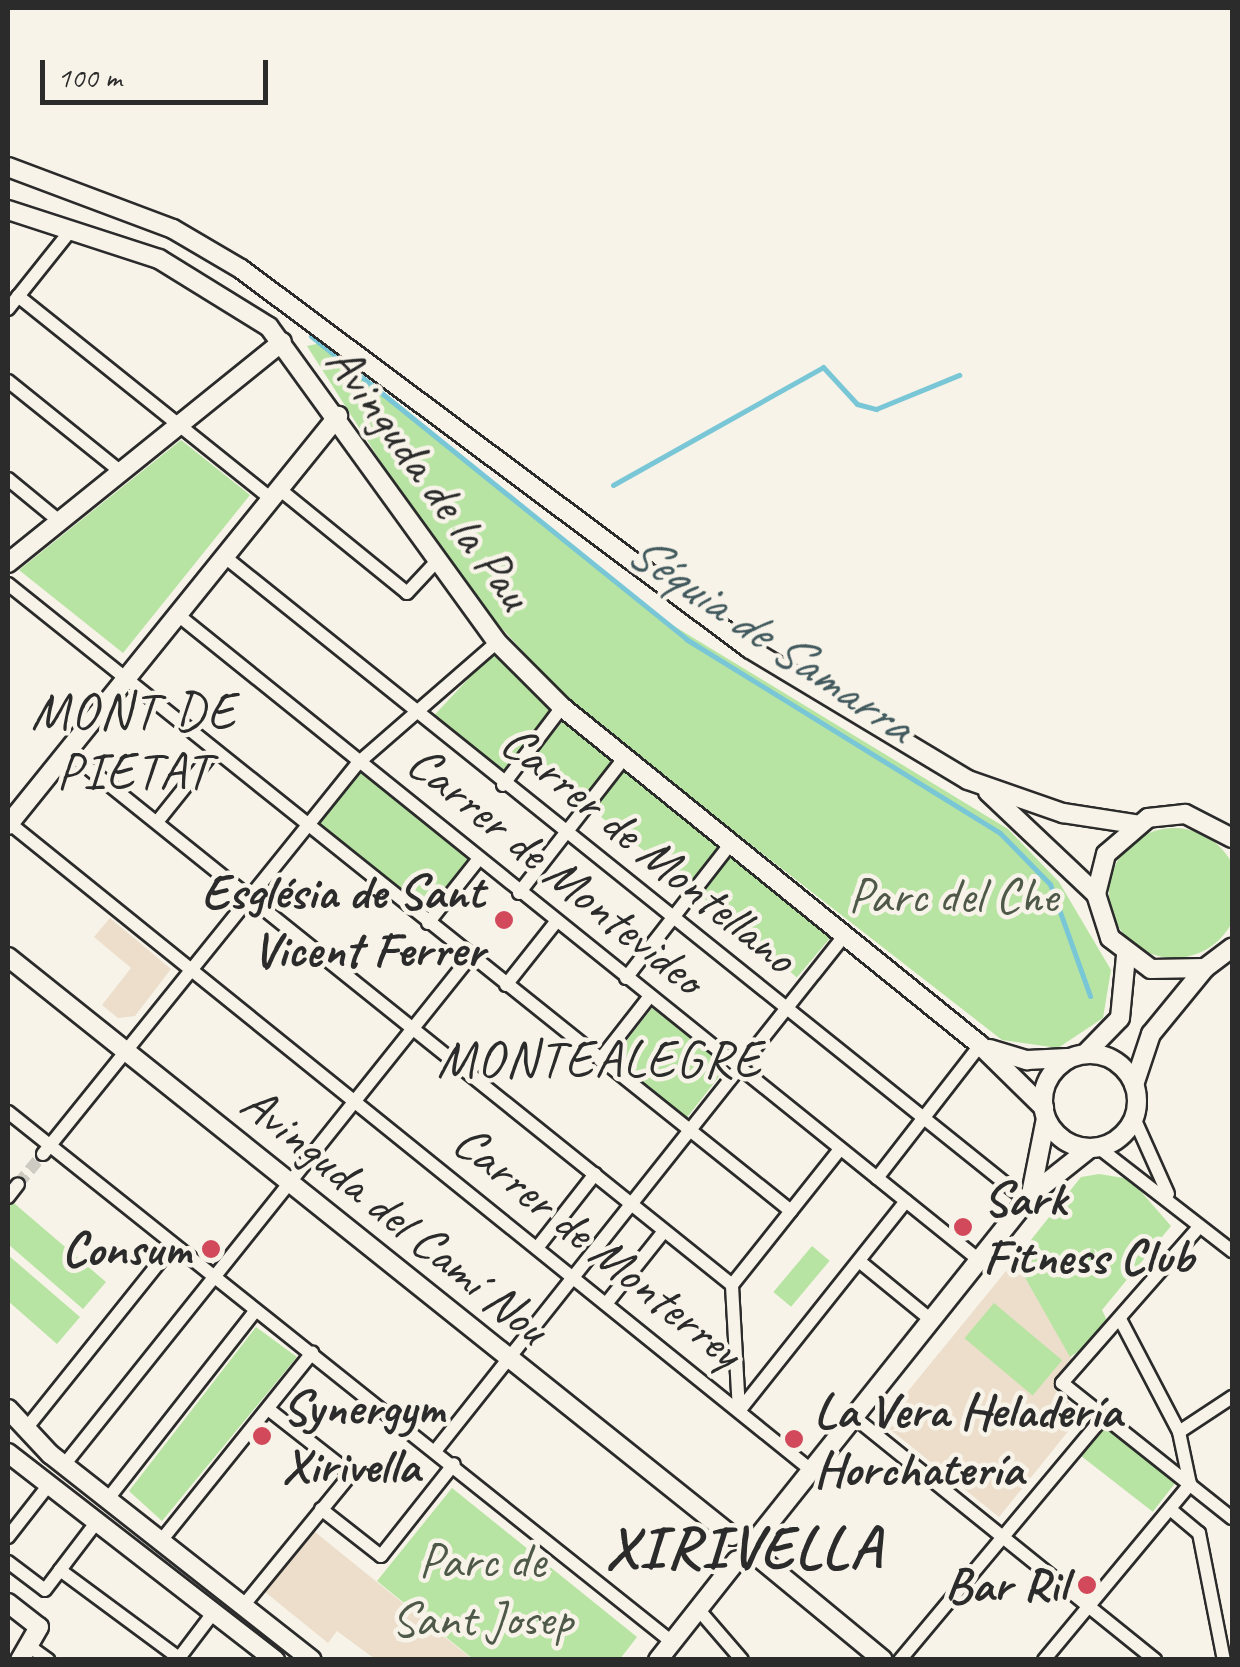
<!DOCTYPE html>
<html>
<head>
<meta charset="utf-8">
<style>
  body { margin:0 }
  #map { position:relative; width:1240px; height:1667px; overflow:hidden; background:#f7f3e8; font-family:Caveat,sans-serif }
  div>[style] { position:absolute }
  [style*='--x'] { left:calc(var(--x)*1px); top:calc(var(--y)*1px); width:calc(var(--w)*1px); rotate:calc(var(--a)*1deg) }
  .built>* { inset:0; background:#ecdeca }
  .green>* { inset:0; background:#b7e4a2; transform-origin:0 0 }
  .round { border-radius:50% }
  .stream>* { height:5px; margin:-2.5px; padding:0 2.5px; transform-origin:2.5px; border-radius:2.5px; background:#79c7d6 }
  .street-tunnel>* { height:12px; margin-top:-6px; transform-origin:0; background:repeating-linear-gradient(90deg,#cecbc2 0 12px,transparent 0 18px) }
  .roads { filter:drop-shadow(2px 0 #2b2b2b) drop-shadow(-2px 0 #2b2b2b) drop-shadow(0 2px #2b2b2b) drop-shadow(0 -2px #2b2b2b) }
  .street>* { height:12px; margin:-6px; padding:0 6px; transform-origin:6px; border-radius:6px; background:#f7f3e8 }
  .secondary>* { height:18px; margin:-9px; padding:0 9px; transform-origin:9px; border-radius:9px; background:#f7f3e8 }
  .secondary>.ring { margin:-9px; padding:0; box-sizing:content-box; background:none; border:18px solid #f7f3e8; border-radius:50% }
  .dots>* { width:28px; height:28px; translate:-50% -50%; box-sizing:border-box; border:5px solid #f7f3e8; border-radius:50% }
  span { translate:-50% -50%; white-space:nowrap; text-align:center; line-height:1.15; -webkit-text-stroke:9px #f7f3e8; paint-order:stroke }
  .street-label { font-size:50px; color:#2b2b2b }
  .poi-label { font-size:50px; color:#2b2b2b; font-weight:700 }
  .right { translate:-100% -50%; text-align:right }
  .left { translate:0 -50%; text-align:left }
  .park-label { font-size:50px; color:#4e5949 }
  .water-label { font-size:52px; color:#425a5e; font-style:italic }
  .neighbourhood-label { font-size:52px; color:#2b2b2b; letter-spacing:2.5px }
  .district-label { font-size:60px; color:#2b2b2b; font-weight:700; letter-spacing:2.5px }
  .frame { position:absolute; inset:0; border:10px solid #2b2b2b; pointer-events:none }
  .scale { position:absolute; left:40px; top:60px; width:228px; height:45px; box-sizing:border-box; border:5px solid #2b2b2b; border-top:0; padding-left:12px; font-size:30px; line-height:35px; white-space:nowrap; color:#2b2b2b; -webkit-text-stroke:8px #f7f3e8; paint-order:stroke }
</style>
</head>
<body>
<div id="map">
  <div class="built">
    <i style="clip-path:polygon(110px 918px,171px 969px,135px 1016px,118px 1018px,102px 1005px,131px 968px,94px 937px)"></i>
    <i style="clip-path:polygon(1015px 1260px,1074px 1363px,1054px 1389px,1082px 1414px,999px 1517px,882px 1423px)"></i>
    <i style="clip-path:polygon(315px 1532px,472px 1659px,472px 1660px,375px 1659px,337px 1631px,328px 1643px,265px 1592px)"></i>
  </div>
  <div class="green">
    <i style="clip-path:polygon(321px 343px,664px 620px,1008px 829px,1059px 882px,1111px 970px,1103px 1018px,1058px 1048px,1002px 1040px,573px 706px,453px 575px,307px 346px)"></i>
    <i style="clip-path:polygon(181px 440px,250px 495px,123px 653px,19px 570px)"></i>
    <i style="left:497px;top:648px;width:88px;height:92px;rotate:43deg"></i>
    <i style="left:565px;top:718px;width:68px;height:55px;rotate:38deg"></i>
    <i style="left:625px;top:766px;width:127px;height:55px;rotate:38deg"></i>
    <i style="left:360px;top:772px;width:144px;height:68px;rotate:39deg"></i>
    <i class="round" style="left:1109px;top:828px;width:130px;height:130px"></i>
    <i style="left:731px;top:849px;width:133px;height:56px;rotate:40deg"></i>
    <i style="left:652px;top:1008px;width:95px;height:68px;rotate:38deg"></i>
    <i style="clip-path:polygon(1099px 1174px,1130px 1179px,1171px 1226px,1102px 1310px,1111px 1329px,1070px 1357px,1015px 1260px,1081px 1177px)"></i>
    <i style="clip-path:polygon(8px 1198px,106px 1282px,83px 1309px,8px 1244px)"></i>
    <i style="left:812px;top:1246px;width:23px;height:60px;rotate:40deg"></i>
    <i style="clip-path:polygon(8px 1255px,80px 1317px,57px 1344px,8px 1301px)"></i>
    <i style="left:994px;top:1303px;width:89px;height:46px;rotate:40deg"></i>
    <i style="clip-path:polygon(256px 1327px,297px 1357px,162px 1521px,129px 1491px)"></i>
    <i style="left:1103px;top:1426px;width:92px;height:37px;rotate:38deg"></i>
    <i style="clip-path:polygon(452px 1488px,637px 1637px,620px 1659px,473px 1659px,377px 1581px)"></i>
  </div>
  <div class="stream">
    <i style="--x:311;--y:336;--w:482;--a:38.9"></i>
    <i style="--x:686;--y:639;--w:369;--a:31.7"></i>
    <i style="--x:1000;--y:833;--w:71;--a:45.6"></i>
    <i style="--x:1050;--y:884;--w:119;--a:70.3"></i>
    <i style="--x:613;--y:485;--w:241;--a:-29.3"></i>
    <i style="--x:823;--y:367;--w:50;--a:47.4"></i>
    <i style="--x:857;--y:404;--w:20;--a:15"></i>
    <i style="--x:876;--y:409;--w:90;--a:-22.3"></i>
  </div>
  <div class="street-tunnel">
    <i style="--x:18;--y:1184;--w:39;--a:-50"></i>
  </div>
  <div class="roads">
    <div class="street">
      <i style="--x:18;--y:296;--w:323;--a:38.7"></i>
      <i style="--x:8;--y:309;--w:101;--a:-51.4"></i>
      <i style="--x:8;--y:381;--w:145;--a:38.8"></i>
      <i style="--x:8;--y:479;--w:65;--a:39.4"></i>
      <i style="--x:278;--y:488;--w:166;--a:39.1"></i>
      <i style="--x:407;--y:593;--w:40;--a:-47"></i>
      <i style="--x:225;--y:557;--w:1029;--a:38.76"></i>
      <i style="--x:8;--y:584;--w:1003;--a:38.69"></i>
      <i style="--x:178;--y:615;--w:1028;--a:38.84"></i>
      <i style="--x:67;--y:751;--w:853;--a:38.76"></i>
      <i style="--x:503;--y:785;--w:98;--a:-52.9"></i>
      <i style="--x:8;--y:822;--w:1032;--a:38.9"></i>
      <i style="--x:157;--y:822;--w:90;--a:-51.3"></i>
      <i style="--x:519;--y:893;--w:171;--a:-52.1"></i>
      <i style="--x:428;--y:923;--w:80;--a:-51.6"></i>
      <i style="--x:626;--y:978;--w:171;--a:-52.1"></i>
      <i style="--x:506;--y:985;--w:80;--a:-51.6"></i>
      <i style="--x:600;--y:1060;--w:81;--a:-52"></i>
      <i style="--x:8;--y:1112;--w:850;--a:38.6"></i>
      <i style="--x:1134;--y:1118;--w:83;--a:65.9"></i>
      <i style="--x:1098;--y:1147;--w:170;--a:37.8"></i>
      <i style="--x:43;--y:1154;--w:502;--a:-51.14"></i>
      <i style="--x:358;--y:763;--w:184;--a:-41"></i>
      <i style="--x:877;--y:1178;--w:168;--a:-52.2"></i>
      <i style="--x:8;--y:1197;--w:16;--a:-52"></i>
      <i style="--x:1199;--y:1227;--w:208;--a:131.3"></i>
      <i style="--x:1062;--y:1383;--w:217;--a:38.5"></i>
      <i style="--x:537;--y:1248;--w:94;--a:-51.9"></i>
      <i style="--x:859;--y:1261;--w:93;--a:39.3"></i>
      <i style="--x:606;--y:1304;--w:93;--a:-51.5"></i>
      <i style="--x:1120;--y:1319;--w:127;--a:62.4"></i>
      <i style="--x:1179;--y:1432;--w:53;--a:78.1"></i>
      <i style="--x:739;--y:1411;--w:126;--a:-93.2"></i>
      <i style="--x:732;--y:1285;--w:174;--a:-51.5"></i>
      <i style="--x:739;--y:1411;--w:268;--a:-51.5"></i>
      <i style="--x:854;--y:1417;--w:387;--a:38.9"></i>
      <i style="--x:25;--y:1430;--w:237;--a:-51.3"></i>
      <i style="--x:1179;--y:1432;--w:64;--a:-33.4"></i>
      <i style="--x:436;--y:1450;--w:656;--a:-51.56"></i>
      <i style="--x:64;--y:1465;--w:650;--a:-51.37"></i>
      <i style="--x:107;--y:1500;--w:241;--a:-51.9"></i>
      <i style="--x:321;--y:1509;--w:76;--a:38.1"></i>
      <i style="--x:381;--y:1556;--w:117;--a:-51.6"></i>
      <i style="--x:1170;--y:1509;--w:38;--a:40"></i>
      <i style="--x:1199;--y:1533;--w:129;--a:78.9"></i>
      <i style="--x:8;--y:1537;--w:63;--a:-52"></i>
      <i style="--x:160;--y:1542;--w:243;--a:-51.2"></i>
      <i style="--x:8;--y:1562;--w:46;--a:37.1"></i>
      <i style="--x:45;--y:1590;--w:25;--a:-53"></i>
      <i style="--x:60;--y:1570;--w:148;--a:36.5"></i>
      <i style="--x:179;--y:1658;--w:56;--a:-52.9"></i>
      <i style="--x:60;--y:1570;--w:58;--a:-52.7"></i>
      <i style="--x:243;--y:1606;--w:171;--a:-50.7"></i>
      <i style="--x:351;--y:1474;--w:105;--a:-141.9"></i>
      <i style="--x:698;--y:1609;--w:67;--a:49.2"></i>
      <i style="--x:29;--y:1646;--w:24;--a:36"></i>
      <i style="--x:900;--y:1660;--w:317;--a:-50.1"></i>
      <i style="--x:1044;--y:1660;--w:229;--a:-50.3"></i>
    </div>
    <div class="secondary">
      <i style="--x:8;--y:167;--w:176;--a:20.6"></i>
      <i style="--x:173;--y:229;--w:79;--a:30.5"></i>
      <i style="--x:241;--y:269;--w:635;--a:36.74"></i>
      <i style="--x:750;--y:649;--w:254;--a:31"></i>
      <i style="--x:968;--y:780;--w:101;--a:19.2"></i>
      <i style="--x:1063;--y:813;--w:73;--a:8.7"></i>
      <i style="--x:8;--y:210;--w:159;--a:18"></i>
      <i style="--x:159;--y:259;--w:129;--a:31.7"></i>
      <i style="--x:269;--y:327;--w:389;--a:54.1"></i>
      <i style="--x:497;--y:642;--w:92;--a:45"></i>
      <i style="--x:562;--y:707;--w:538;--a:38.96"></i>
      <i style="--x:980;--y:1045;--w:90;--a:44.5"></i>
      <i style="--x:8;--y:563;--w:352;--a:-38.9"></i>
      <i style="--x:988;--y:792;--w:149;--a:43.4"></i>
      <i style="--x:8;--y:825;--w:526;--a:-51.1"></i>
      <i style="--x:1232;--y:838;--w:53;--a:-152.9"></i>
      <i style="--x:1185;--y:814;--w:37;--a:174"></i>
      <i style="--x:1148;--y:818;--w:55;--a:139.4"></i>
      <i style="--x:1106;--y:854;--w:41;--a:104"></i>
      <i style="--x:1096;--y:894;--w:46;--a:72.3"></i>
      <i style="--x:1110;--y:938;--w:51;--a:37.1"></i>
      <i style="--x:1151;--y:969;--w:54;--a:-1.1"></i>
      <i style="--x:1205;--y:968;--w:34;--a:-37"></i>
      <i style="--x:8;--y:957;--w:927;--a:38.65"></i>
      <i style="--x:990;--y:1049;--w:39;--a:17"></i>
      <i style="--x:1027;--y:1060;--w:40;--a:-2.9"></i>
      <i style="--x:1085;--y:1054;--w:50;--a:-45.8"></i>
      <i style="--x:1120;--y:1018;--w:62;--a:-84.5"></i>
      <i class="ring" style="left:1043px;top:1054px;width:76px;height:76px"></i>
      <i style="--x:1134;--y:1085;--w:54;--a:-71.6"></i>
      <i style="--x:1151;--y:1034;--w:85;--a:-50.7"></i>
      <i style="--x:1031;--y:1194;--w:77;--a:-78.8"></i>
      <i style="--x:8;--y:1409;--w:62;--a:47"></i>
      <i style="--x:50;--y:1454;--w:333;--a:38.2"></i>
      <i style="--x:8;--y:1453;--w:338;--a:37.8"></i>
      <i style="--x:758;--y:1537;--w:438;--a:-51.4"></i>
      <i style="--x:1031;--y:1195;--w:75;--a:-38.5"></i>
      <i style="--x:757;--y:1556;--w:163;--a:39.5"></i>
      <i style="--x:8;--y:1603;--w:39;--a:38"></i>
      <i style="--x:39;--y:1627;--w:38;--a:120"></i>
      <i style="--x:658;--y:1660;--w:127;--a:-51.7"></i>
    </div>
  </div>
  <div class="dots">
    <i style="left:504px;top:920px;background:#d1495b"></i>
    <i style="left:963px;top:1227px;background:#d1495b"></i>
    <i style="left:211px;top:1249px;background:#d1495b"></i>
    <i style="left:262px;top:1436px;background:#d1495b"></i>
    <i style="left:794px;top:1439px;background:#d1495b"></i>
    <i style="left:1087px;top:1585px;background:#d1495b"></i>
  </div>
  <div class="street-label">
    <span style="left:429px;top:477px;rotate:54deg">Avinguda de la Pau</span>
    <span style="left:649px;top:849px;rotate:39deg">Carrer de Montellano</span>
    <span style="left:556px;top:870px;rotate:39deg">Carrer de Montevideo</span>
    <span style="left:395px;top:1215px;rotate:39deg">Avinguda del Camí Nou</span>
    <span style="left:598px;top:1246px;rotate:39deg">Carrer de Monterrey</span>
  </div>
  <div class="poi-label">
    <span class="right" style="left:484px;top:920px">Església de Sant<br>Vicent Ferrer</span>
    <span class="left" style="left:983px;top:1227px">Sark<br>Fitness Club</span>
    <span class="right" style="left:191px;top:1249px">Consum</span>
    <span class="left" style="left:282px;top:1436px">Synergym<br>Xirivella</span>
    <span class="left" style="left:814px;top:1439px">La Vera Heladería<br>Horchatería</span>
    <span class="right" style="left:1067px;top:1585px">Bar Ril</span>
  </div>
  <div class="park-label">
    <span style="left:953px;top:896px">Parc del Che</span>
    <span style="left:482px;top:1589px">Parc de<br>Sant Josep</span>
  </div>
  <div class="water-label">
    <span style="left:770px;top:638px;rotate:34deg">Séquia de Samarra</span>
  </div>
  <div class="neighbourhood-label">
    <span style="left:134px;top:742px">MONT DE<br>PIETAT</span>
    <span style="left:600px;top:1060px">MONTEALEGRE</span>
  </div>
  <div class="district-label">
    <span style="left:744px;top:1547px">XIRIVELLA</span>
  </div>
  <div class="frame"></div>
  <div class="scale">100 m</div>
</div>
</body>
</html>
